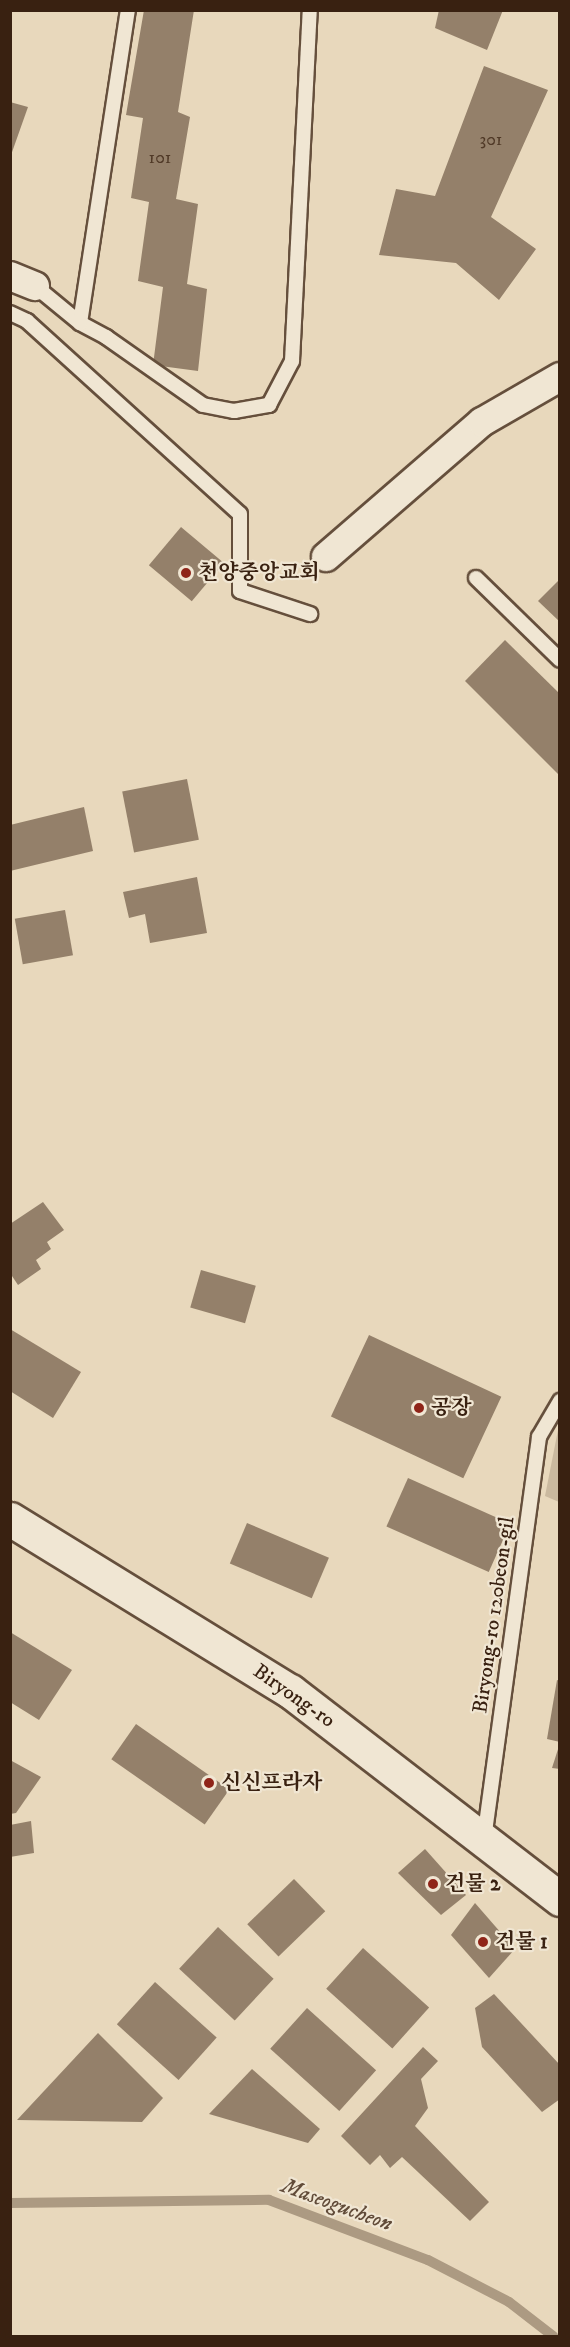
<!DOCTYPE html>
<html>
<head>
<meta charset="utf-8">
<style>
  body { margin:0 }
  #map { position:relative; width:570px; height:2347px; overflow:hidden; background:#e8d8bc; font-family:"IM FELL DW Pica","Noto Serif KR",serif }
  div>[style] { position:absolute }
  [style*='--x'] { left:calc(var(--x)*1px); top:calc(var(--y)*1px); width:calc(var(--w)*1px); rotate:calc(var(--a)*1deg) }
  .green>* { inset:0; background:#cab99f }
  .stream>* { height:10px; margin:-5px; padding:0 5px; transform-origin:5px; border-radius:5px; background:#ac9a82 }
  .building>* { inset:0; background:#94806a; transform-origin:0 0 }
  .roads { filter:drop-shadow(2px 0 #654f3c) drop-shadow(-2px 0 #654f3c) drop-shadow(0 2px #654f3c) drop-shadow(0 -2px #654f3c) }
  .service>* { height:14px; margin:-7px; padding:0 7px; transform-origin:7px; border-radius:7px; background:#f0e6d3 }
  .minor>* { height:28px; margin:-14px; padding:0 14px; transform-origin:14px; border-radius:14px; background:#f0e6d3 }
  .secondary>* { height:33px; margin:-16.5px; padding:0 16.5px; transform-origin:16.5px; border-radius:16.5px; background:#f0e6d3 }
  .dots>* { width:16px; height:16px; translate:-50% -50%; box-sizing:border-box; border:3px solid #f0e6d3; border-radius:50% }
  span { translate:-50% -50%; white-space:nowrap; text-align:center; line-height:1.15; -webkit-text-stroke:4.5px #f0e6d3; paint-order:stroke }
  .number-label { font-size:18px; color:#503927 }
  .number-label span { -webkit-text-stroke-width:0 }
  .poi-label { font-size:21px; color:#392111; font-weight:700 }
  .left { translate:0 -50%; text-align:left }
  .street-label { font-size:21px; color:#392111 }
  .water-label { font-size:22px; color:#614b39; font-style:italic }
  .frame { position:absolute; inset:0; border:12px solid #392111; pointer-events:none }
</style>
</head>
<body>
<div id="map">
  <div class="green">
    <i style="clip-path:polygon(559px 1425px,559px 1502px,545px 1496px)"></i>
  </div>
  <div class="stream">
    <i style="--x:10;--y:2203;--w:259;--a:-0.7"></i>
    <i style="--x:269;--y:2200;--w:170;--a:20.7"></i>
    <i style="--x:428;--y:2260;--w:91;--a:27.4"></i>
    <i style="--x:509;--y:2302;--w:56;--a:37.7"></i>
  </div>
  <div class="building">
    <i style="clip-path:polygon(144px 10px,194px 10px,178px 112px,190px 117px,176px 199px,198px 204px,187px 284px,207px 289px,198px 371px,153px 365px,163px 287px,138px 281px,149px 202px,131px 198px,143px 118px,126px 115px)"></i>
    <i style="clip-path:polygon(439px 10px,503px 10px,487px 50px,435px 28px)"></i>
    <i style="clip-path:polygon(484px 66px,548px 90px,491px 217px,536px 249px,499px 300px,456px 263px,379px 255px,396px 189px,435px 196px)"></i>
    <i style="clip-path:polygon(10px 102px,28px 107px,11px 155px,10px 155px)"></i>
    <i style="left:181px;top:527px;width:56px;height:50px;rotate:40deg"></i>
    <i style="clip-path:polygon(560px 579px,560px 622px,538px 601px)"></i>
    <i style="clip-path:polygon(505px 640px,560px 694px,560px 776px,465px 681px)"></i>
    <i style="left:187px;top:779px;width:62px;height:66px;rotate:79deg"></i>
    <i style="clip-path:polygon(84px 807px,93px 851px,10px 871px,10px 825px)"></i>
    <i style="clip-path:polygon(197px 877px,207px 933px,150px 943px,145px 914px,129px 918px,123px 892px)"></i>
    <i style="left:65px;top:910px;width:46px;height:51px;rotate:80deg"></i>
    <i style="clip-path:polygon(43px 1202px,64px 1230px,47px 1242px,51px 1249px,36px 1260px,41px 1269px,18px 1285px,10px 1273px,10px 1224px)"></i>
    <i style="left:201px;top:1270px;width:57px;height:39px;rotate:16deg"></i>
    <i style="clip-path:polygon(10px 1329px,81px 1372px,53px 1418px,10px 1391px)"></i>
    <i style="left:369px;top:1335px;width:146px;height:90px;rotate:25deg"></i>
    <i style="left:408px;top:1478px;width:112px;height:53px;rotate:24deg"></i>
    <i style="left:247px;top:1523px;width:89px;height:44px;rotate:23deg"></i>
    <i style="clip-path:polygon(10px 1632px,72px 1670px,39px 1720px,10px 1702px)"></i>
    <i style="clip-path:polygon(557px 1680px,560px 1681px,560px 1742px,547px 1739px)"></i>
    <i style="left:136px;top:1724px;width:114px;height:43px;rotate:35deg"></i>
    <i style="clip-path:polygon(559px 1746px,560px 1746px,560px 1769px,552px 1768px)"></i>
    <i style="clip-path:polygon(10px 1760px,41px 1777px,16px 1813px,10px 1814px)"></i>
    <i style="clip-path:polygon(31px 1821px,34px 1853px,10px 1857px,10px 1825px)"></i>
    <i style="clip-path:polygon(425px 1849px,466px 1895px,441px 1915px,398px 1873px)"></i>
    <i style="left:294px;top:1879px;width:45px;height:65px;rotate:46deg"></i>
    <i style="clip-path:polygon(475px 1903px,515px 1949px,489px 1978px,451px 1935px)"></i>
    <i style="left:218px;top:1927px;width:76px;height:57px;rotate:43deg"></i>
    <i style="left:363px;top:1948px;width:89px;height:55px;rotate:42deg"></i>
    <i style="left:155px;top:1982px;width:83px;height:57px;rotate:42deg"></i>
    <i style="clip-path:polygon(494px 1994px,560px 2065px,560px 2099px,542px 2112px,482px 2047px,475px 2008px)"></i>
    <i style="left:307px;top:2008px;width:93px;height:55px;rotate:42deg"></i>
    <i style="clip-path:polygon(98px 2033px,163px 2098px,142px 2122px,17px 2120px)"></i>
    <i style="clip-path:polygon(423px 2047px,438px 2061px,421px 2079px,428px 2108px,415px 2126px,489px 2202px,470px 2221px,402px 2157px,390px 2168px,380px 2155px,370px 2165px,341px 2136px)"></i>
    <i style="clip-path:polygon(252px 2069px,320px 2129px,308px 2143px,209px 2114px)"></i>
  </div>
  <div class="roads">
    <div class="service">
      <i style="--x:35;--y:286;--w:58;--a:39.4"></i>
      <i style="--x:80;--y:323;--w:30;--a:28"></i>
      <i style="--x:106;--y:337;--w:118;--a:35"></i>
      <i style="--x:203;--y:405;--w:32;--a:11"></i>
      <i style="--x:234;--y:411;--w:36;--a:-10"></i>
      <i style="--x:269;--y:405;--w:50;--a:-62.4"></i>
      <i style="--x:292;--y:361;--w:351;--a:-87.1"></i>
      <i style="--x:10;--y:313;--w:19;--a:25"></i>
      <i style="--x:27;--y:321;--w:287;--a:42.2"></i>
      <i style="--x:240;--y:514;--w:77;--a:90"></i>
      <i style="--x:240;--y:591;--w:74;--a:18.2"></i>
      <i style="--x:80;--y:323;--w:317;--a:-81.3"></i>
      <i style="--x:476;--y:578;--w:117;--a:44.3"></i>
      <i style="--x:484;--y:1839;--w:406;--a:-82.2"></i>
      <i style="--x:539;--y:1437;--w:42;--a:-59.7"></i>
    </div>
    <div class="minor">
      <i style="--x:10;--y:276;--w:27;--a:22"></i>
      <i style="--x:326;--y:557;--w:206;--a:-40.9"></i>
      <i style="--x:482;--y:422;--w:90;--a:-30"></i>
    </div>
    <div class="secondary">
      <i style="--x:10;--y:1519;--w:329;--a:31.6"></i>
      <i style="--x:290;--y:1691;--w:341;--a:37.6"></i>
    </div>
  </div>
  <div class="dots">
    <i style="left:186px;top:573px;background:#8f2418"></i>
    <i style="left:419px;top:1408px;background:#8f2418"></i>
    <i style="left:209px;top:1783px;background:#8f2418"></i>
    <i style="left:433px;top:1884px;background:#8f2418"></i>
    <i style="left:483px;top:1942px;background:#8f2418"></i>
  </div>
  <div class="number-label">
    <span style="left:491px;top:140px">301</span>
    <span style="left:160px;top:158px">101</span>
  </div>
  <div class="poi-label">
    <span class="left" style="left:198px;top:573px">천양중앙교회</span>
    <span class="left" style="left:431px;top:1408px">공장</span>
    <span class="left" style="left:221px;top:1783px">신신프라자</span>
    <span class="left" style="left:445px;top:1884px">건물 2</span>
    <span class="left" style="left:495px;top:1942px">건물 1</span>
  </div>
  <div class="street-label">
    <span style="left:494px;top:1615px;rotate:-82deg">Biryong-ro 120beon-gil</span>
    <span style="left:294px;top:1696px;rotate:35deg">Biryong-ro</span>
  </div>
  <div class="water-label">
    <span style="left:337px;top:2205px;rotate:20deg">Maseogucheon</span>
  </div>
  <div class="frame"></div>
</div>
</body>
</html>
